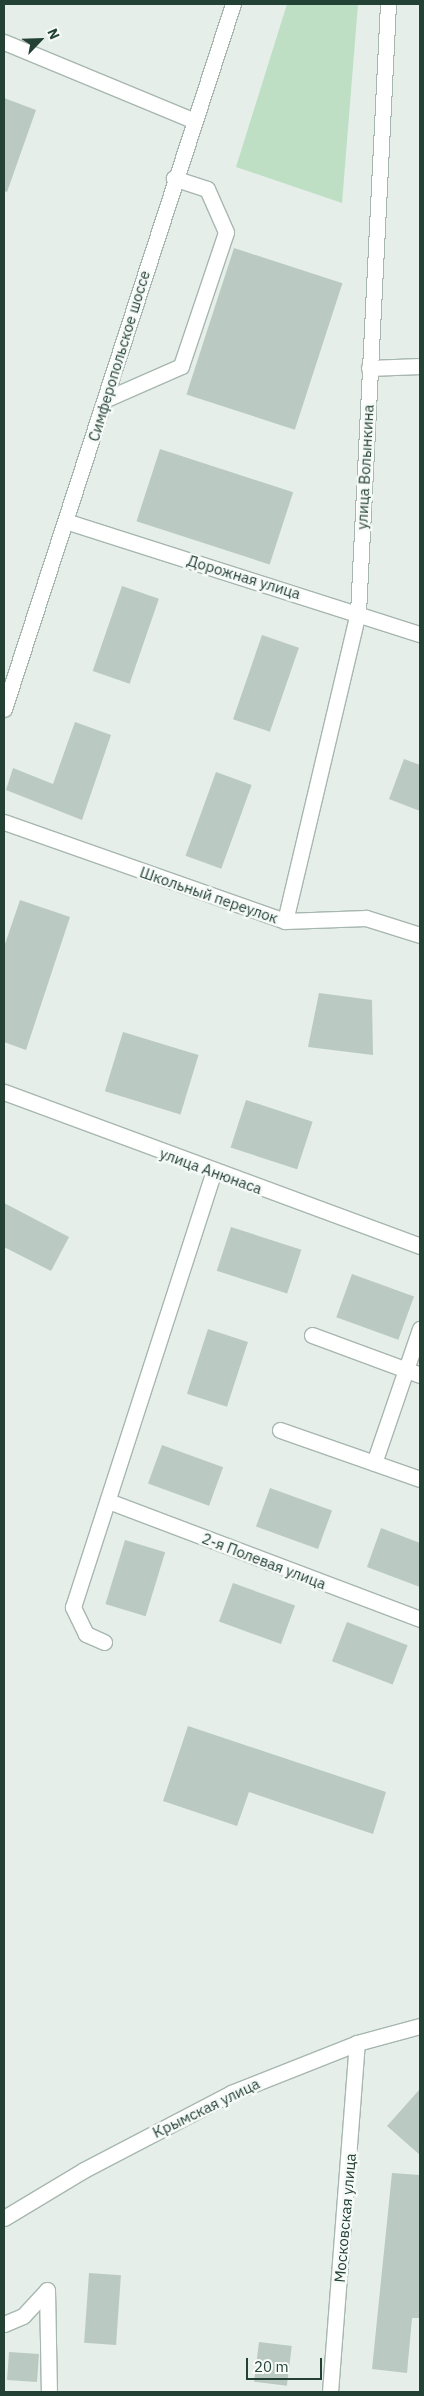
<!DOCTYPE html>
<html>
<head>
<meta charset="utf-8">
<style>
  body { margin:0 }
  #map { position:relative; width:424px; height:2396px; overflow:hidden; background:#e5eee9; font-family:"IBM Plex Sans",sans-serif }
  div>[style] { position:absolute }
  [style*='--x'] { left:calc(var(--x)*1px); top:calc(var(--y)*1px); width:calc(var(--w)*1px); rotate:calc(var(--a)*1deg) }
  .green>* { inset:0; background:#bedfc4 }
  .building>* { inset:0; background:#bac9c2; transform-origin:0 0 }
  .roads { filter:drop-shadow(1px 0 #a7b7b0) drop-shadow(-1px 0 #a7b7b0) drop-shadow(0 1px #a7b7b0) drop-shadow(0 -1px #a7b7b0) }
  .lane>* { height:15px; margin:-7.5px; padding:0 7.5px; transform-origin:7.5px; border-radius:7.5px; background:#fff }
  .street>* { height:15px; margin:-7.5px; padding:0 7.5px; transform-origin:7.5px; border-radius:7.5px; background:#fff }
  .secondary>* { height:15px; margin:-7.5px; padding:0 7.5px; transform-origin:7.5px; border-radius:7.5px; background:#fff }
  span { translate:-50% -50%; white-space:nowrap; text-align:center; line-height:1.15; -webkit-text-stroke:5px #f6faf8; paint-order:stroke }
  .street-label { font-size:15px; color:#244136 }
  .frame { position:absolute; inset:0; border:5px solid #244136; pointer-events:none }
  .north { position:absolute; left:15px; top:15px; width:50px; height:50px; -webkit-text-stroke:4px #f6faf8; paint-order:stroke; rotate:66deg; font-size:14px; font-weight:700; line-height:20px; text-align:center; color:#244136 }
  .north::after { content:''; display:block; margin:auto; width:18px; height:22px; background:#244136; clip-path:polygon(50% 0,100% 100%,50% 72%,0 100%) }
  .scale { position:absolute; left:246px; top:2358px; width:76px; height:22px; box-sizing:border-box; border:2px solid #244136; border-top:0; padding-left:6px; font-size:15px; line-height:18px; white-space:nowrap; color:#244136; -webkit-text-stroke:4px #f6faf8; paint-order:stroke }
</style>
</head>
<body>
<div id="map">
  <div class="green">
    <i style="clip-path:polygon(287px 4px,358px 4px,342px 203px,236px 167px)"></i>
  </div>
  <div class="building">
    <i style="clip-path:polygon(4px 98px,36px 110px,7px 192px,4px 191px)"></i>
    <i style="left:234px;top:248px;width:114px;height:154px;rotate:18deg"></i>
    <i style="left:160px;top:449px;width:140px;height:76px;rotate:18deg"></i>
    <i style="left:122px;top:586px;width:39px;height:90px;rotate:19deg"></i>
    <i style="left:262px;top:635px;width:39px;height:89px;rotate:19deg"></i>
    <i style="clip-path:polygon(75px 722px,111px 735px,82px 820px,6px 790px,13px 768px,53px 784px)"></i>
    <i style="clip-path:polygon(404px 759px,420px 765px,420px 811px,389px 799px)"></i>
    <i style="left:216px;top:772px;width:38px;height:89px;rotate:20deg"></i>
    <i style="clip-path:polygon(20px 900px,70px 917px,26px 1050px,4px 1042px,4px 947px)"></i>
    <i style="clip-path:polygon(319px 993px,372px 1000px,373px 1055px,308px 1047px)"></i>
    <i style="left:123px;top:1032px;width:79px;height:62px;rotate:17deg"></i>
    <i style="left:246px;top:1100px;width:70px;height:50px;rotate:18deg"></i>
    <i style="clip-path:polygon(4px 1203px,69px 1237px,51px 1271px,4px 1247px)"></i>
    <i style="left:231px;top:1227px;width:74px;height:46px;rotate:18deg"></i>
    <i style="left:352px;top:1274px;width:66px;height:46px;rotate:20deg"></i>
    <i style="left:208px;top:1329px;width:42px;height:68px;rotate:18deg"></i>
    <i style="left:162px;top:1445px;width:65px;height:41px;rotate:20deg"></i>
    <i style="left:270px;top:1488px;width:66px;height:41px;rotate:20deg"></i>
    <i style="clip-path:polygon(381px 1528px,420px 1543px,420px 1587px,367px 1567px)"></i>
    <i style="left:125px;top:1540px;width:42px;height:67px;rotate:17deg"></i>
    <i style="left:233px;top:1583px;width:66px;height:41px;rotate:20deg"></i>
    <i style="left:347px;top:1622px;width:65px;height:42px;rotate:21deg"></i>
    <i style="clip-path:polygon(188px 1726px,386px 1792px,373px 1834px,249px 1792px,237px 1826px,163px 1801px)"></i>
    <i style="clip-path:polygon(420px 2089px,420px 2155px,387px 2126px)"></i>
    <i style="clip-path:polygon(392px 2173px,420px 2175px,420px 2318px,412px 2318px,407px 2373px,372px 2369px)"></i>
    <i style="left:89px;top:2273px;width:32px;height:70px;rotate:4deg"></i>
    <i style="left:259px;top:2342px;width:33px;height:40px;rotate:7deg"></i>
    <i style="left:9px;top:2352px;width:30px;height:28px;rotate:4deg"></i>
  </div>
  <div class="roads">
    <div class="lane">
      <i style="--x:369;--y:368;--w:51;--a:-2.2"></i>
      <i style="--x:312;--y:1335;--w:115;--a:20.3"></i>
      <i style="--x:104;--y:1642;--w:20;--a:-156"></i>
      <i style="--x:86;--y:1634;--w:30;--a:-116"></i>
      <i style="--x:73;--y:1607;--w:456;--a:-72.1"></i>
      <i style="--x:4;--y:2324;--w:21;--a:-23"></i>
      <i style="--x:23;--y:2316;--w:35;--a:-47"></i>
    </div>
    <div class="street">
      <i style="--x:4;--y:42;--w:204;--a:22.5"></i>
      <i style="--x:106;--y:399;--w:82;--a:-23.7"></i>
      <i style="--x:181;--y:366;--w:141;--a:-71.4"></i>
      <i style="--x:226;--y:232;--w:47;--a:-113.8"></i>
      <i style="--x:207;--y:189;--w:35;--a:-162"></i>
      <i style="--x:68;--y:522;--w:369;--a:17.7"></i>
      <i style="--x:4;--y:822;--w:298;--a:19.4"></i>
      <i style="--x:285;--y:921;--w:81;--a:-2.1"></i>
      <i style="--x:366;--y:918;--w:57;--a:17.5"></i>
      <i style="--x:285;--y:921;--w:317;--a:-76.7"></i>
      <i style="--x:358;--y:613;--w:610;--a:-87.18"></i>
      <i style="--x:4;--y:1092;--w:444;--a:20.3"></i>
      <i style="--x:280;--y:1430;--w:148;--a:19.3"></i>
      <i style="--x:374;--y:1463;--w:142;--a:-71.1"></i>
      <i style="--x:108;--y:1501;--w:334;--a:20.7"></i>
      <i style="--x:47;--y:2290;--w:102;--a:88.9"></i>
      <i style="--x:330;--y:2392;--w:350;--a:-85.6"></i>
    </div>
    <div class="secondary">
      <i style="--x:4;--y:709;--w:741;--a:-72.01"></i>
      <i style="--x:4;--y:2218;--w:93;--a:-31"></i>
      <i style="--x:84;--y:2170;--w:166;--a:-27.6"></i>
      <i style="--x:231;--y:2093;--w:136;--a:-21.6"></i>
      <i style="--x:357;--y:2043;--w:65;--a:-15.1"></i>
    </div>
  </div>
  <div class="street-label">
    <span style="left:119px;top:356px;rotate:-73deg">Симферопольское шоссе</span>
    <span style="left:365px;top:467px;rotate:-87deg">улица Волынкина</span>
    <span style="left:244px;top:577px;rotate:17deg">Дорожная улица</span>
    <span style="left:209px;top:895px;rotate:19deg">Школьный переулок</span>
    <span style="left:211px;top:1171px;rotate:20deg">улица Анюнаса</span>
    <span style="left:264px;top:1561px;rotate:21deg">2-я Полевая улица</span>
    <span style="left:206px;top:2108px;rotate:-26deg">Крымская улица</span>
    <span style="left:345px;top:2218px;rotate:-85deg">Московская улица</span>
  </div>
  <div class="frame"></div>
  <div class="north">N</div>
  <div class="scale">20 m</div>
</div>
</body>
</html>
